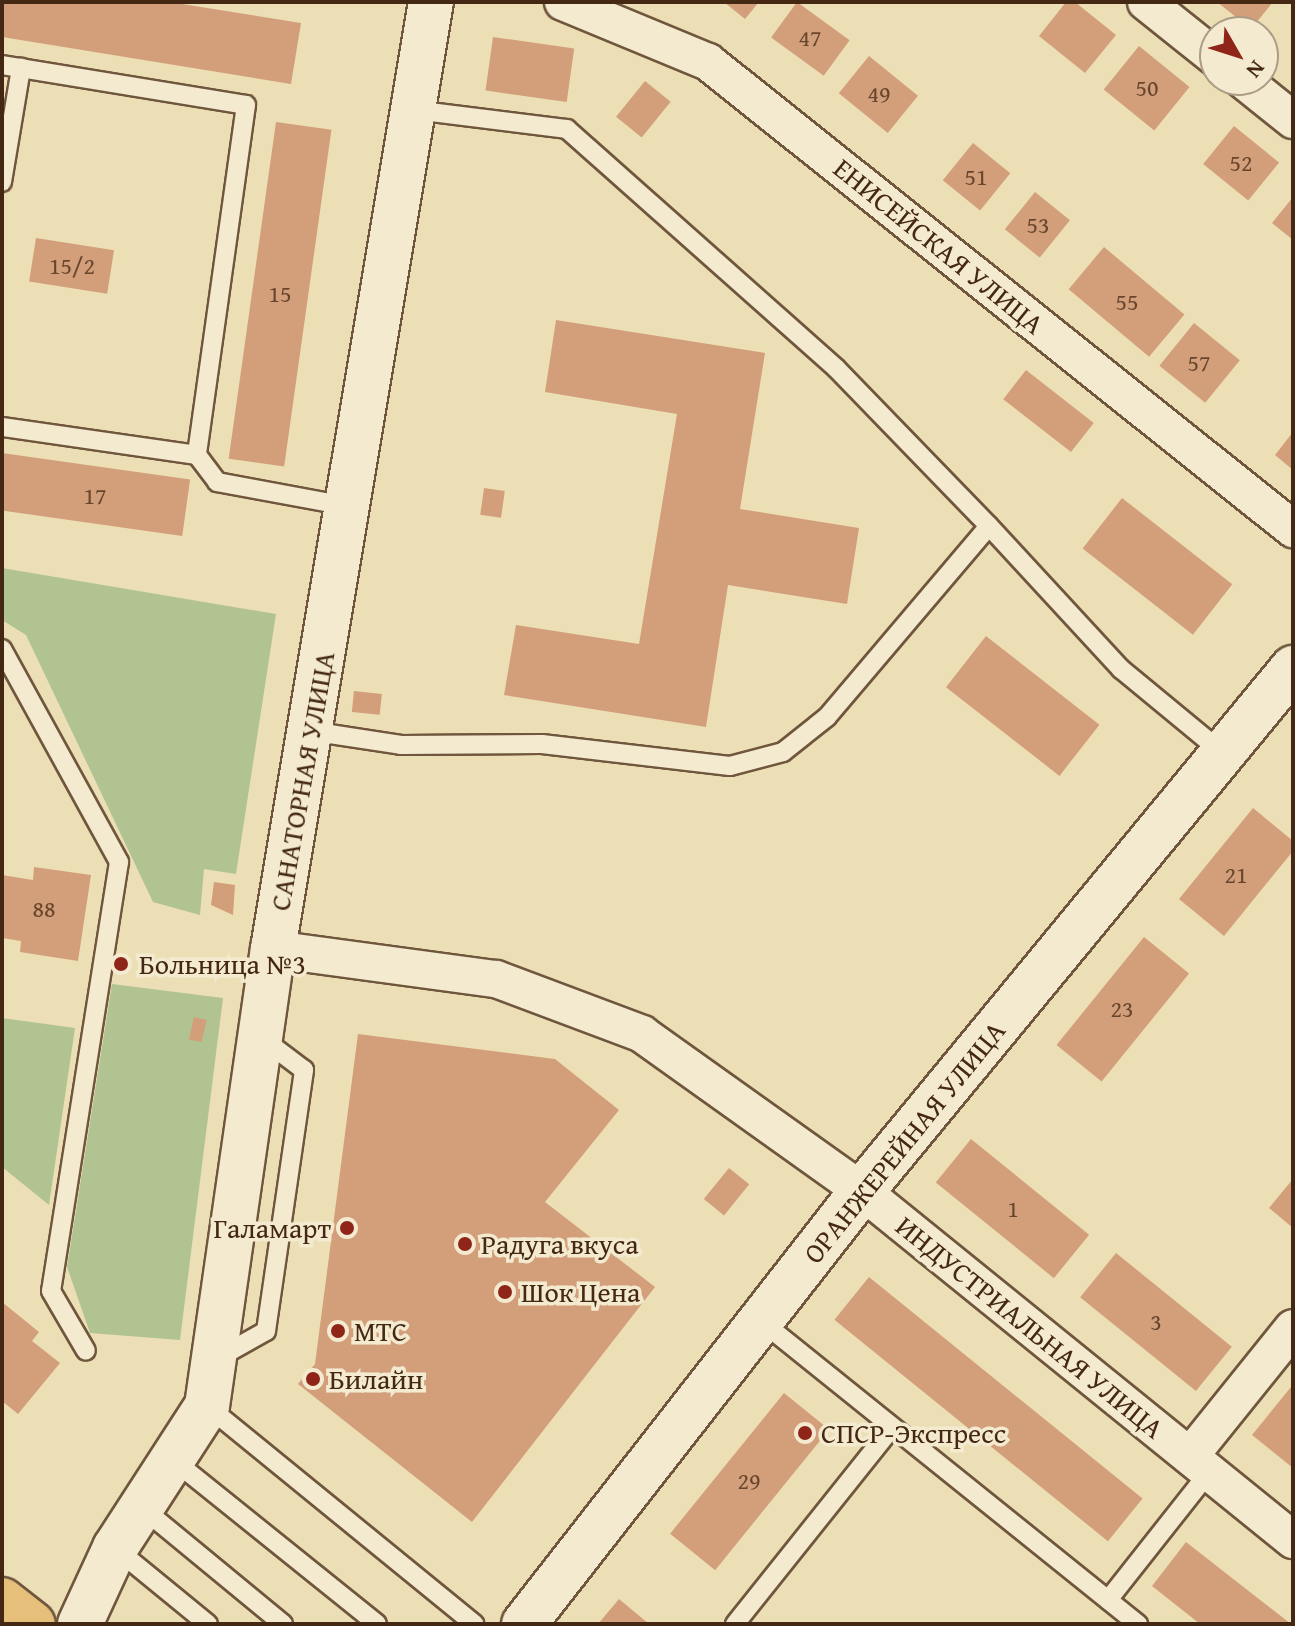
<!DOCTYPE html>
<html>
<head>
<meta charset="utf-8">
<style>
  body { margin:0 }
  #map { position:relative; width:1295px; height:1626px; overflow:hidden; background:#ecdfb6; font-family:"Gentium Book Plus",serif }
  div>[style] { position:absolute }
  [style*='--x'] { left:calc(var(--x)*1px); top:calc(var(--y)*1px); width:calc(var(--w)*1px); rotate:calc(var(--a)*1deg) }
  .green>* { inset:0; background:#b2c392 }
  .building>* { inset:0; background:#d39f7a; transform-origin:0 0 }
  .roads { filter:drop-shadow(2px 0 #6f563c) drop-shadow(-2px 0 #6f563c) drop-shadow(0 2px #6f563c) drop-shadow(0 -2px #6f563c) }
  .lane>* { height:18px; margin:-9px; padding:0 9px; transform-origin:9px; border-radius:9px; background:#f3ead0 }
  .street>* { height:36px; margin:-18px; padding:0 18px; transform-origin:18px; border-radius:18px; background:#f3ead0 }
  .secondary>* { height:44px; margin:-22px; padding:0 22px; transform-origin:22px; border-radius:22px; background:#f3ead0 }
  .primary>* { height:44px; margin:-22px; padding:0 22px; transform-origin:22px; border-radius:22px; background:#e6c07b }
  .dots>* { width:22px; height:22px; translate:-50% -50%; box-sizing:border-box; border:4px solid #f3ead0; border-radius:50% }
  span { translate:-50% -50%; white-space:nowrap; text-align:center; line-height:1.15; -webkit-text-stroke:7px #f3ead0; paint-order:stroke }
  .number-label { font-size:24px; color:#68462e }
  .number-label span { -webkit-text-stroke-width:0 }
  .street-label { font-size:28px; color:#452814 }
  .poi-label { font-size:28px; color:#452814 }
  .left { translate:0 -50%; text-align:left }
  .right { translate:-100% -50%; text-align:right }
  .frame { position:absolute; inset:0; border:4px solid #452814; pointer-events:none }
  .north { position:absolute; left:1199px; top:16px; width:80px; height:80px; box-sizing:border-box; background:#f3ead0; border:2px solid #ad9c85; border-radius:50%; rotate:129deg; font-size:22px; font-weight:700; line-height:32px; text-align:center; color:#452814 }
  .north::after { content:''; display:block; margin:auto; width:28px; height:36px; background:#8f2418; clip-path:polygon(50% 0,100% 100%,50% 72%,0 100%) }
</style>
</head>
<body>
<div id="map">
  <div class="green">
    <i style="clip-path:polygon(2px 568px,276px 614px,236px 874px,204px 869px,200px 915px,153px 902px,26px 635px,2px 620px)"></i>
    <i style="clip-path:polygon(112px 984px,223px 998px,180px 1340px,90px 1333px,67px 1267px)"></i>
    <i style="clip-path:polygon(2px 1018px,75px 1028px,49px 1205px,2px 1167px)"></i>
  </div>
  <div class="building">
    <i style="clip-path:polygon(2px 2px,170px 2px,301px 23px,291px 84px,2px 37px)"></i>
    <i style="clip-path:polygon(724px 2px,759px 2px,745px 19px)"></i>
    <i style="left:797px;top:2px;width:65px;height:44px;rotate:36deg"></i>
    <i style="clip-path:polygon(1066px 2px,1075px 2px,1116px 35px,1085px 73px,1039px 36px)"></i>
    <i style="clip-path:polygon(1217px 2px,1273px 2px,1251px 29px)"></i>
    <i style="left:493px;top:37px;width:82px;height:54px;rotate:8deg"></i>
    <i style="left:1139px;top:46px;width:65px;height:56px;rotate:39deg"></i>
    <i style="left:869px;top:56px;width:63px;height:48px;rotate:39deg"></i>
    <i style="left:645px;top:81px;width:33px;height:46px;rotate:39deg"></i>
    <i style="left:276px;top:122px;width:56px;height:340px;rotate:8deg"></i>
    <i style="left:1234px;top:126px;width:58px;height:49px;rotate:39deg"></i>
    <i style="left:973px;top:143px;width:48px;height:48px;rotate:39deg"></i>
    <i style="left:1035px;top:192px;width:45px;height:48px;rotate:39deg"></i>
    <i style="clip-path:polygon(1293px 197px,1293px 240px,1272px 223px)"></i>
    <i style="left:36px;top:238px;width:79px;height:44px;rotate:9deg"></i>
    <i style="left:1104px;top:247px;width:105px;height:55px;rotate:40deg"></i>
    <i style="clip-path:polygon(556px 320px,765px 353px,740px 509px,859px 528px,847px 604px,728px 585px,706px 727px,504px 695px,516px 625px,639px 644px,677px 414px,545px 392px)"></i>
    <i style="left:1194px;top:323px;width:59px;height:55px;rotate:39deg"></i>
    <i style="left:1026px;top:370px;width:86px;height:37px;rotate:38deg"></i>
    <i style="clip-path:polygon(1293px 432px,1293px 470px,1275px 455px)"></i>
    <i style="left:2px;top:453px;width:190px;height:57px;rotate:8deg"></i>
    <i style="left:484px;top:488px;width:21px;height:27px;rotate:8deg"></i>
    <i style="left:1122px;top:498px;width:140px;height:64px;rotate:38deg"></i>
    <i style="left:986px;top:636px;width:144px;height:65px;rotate:38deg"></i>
    <i style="left:354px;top:691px;width:28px;height:21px;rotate:6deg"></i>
    <i style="clip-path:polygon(1253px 808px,1293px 841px,1293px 851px,1224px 936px,1179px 899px)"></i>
    <i style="clip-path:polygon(34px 867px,91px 875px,78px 961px,20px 952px,21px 941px,2px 938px,2px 875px,33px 880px)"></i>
    <i style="clip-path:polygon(214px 882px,235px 885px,233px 915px,211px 905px)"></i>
    <i style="left:1144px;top:937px;width:58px;height:139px;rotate:39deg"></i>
    <i style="left:194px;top:1017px;width:13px;height:23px;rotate:13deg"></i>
    <i style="clip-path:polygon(358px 1034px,555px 1059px,619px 1110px,545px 1202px,655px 1287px,472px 1522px,298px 1384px,315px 1364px)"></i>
    <i style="left:971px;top:1139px;width:152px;height:56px;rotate:39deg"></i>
    <i style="left:729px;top:1168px;width:26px;height:40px;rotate:39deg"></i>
    <i style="clip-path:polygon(1293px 1179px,1293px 1228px,1269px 1208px)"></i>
    <i style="left:1116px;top:1253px;width:149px;height:57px;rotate:39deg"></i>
    <i style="left:869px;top:1277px;width:352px;height:55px;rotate:39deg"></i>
    <i style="clip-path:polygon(2px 1302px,39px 1332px,32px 1341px,60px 1363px,18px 1414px,2px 1401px)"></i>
    <i style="clip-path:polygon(1291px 1387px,1293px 1389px,1293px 1468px,1252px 1435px)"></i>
    <i style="left:784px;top:1393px;width:58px;height:181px;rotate:39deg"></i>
    <i style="clip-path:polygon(1186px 1542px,1291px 1624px,1200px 1624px,1152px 1586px)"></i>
    <i style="clip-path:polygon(619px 1599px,649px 1624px,598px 1624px)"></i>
  </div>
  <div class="roads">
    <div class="lane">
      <i style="--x:2;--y:65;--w:247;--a:9.3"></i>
      <i style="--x:246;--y:105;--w:353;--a:98"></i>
      <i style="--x:197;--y:455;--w:197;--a:-171.8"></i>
      <i style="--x:2;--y:182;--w:116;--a:-80.5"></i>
      <i style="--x:197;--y:455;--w:34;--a:53"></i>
      <i style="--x:217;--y:482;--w:131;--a:10.5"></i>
      <i style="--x:989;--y:526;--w:195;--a:47.3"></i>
      <i style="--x:1121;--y:669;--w:132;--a:39.5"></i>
      <i style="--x:2;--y:649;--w:243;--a:61.2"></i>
      <i style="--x:119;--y:862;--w:434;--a:99"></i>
      <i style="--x:51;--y:1291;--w:69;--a:59.7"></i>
      <i style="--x:310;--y:731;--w:92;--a:8.7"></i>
      <i style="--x:401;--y:745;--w:141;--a:-0.4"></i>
      <i style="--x:542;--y:744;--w:189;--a:6.7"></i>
      <i style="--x:730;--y:766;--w:55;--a:-14.8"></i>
      <i style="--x:783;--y:752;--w:56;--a:-38.5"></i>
      <i style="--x:827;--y:717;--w:250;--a:-49.7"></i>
      <i style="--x:989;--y:526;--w:220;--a:-134.1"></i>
      <i style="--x:836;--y:368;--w:360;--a:-138.4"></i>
      <i style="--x:567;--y:129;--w:154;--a:-172.9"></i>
      <i style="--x:761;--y:1321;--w:484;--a:38.8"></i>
      <i style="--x:218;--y:1358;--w:55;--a:-29.4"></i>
      <i style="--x:266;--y:1331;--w:264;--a:-81.7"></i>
      <i style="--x:304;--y:1070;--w:51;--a:-142.9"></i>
      <i style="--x:207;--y:1406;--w:345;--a:39.2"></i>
      <i style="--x:172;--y:1459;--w:263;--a:38.8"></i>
      <i style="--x:141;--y:1507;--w:184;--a:39.5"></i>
      <i style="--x:115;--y:1548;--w:120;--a:39.3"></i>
      <i style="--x:1108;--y:1600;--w:164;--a:-51.7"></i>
      <i style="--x:735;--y:1624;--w:252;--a:-51.4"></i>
    </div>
    <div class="street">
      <i style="--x:563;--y:2;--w:157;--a:22.5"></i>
      <i style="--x:708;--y:62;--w:749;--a:38.6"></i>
      <i style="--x:1146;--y:2;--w:88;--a:38.6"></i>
      <i style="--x:1243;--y:80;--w:64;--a:38.7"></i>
      <i style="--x:273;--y:949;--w:225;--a:7.7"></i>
      <i style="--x:496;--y:979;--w:156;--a:20.6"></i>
      <i style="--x:642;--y:1034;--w:270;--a:35.5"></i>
      <i style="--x:862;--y:1191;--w:555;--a:39"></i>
      <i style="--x:1190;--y:1456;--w:164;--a:-51.2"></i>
    </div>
    <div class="secondary">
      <i style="--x:80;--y:1624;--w:84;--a:-65.3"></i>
      <i style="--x:115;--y:1548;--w:169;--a:-57.1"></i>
      <i style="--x:207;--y:1406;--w:462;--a:-81.8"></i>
      <i style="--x:273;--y:949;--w:960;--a:-80.53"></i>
      <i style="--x:524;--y:1624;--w:549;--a:-52.02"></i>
      <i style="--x:862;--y:1191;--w:678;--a:-50.51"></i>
    </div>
    <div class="primary">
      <i style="--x:2;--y:1600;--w:39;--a:38"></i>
    </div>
  </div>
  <div class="dots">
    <i style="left:121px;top:964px;background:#8f2418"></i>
    <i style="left:347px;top:1228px;background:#8f2418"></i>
    <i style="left:465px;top:1244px;background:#8f2418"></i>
    <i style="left:505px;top:1292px;background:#8f2418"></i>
    <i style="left:338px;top:1331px;background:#8f2418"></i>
    <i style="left:313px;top:1379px;background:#8f2418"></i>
    <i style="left:805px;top:1433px;background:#8f2418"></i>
  </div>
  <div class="number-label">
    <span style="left:810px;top:38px">47</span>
    <span style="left:1147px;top:88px">50</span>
    <span style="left:879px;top:94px">49</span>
    <span style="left:1241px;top:163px">52</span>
    <span style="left:976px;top:177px">51</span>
    <span style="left:1038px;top:225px">53</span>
    <span style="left:72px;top:266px">15/2</span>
    <span style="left:280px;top:294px">15</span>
    <span style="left:1127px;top:302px">55</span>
    <span style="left:1199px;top:363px">57</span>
    <span style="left:95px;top:496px">17</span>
    <span style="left:1236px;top:875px">21</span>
    <span style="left:44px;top:909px">88</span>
    <span style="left:1122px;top:1009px">23</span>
    <span style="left:1013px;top:1209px">1</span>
    <span style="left:1156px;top:1322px">3</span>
    <span style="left:749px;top:1481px">29</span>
  </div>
  <div class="street-label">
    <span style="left:939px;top:246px;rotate:39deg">ЕНИСЕЙСКАЯ УЛИЦА</span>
    <span style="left:302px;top:781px;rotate:-80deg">САНАТОРНАЯ УЛИЦА</span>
    <span style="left:904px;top:1142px;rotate:-51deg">ОРАНЖЕРЕЙНАЯ УЛИЦА</span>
    <span style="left:1030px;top:1327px;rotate:39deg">ИНДУСТРИАЛЬНАЯ УЛИЦА</span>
  </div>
  <div class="poi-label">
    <span class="left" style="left:139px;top:964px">Больница №3</span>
    <span class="right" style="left:331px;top:1228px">Галамарт</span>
    <span class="left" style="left:481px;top:1244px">Радуга вкуса</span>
    <span class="left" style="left:521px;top:1292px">Шок Цена</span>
    <span class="left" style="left:354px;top:1331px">МТС</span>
    <span class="left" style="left:329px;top:1379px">Билайн</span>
    <span class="left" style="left:821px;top:1433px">СПСР-Экспресс</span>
  </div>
  <div class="frame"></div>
  <div class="north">N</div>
</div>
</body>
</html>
